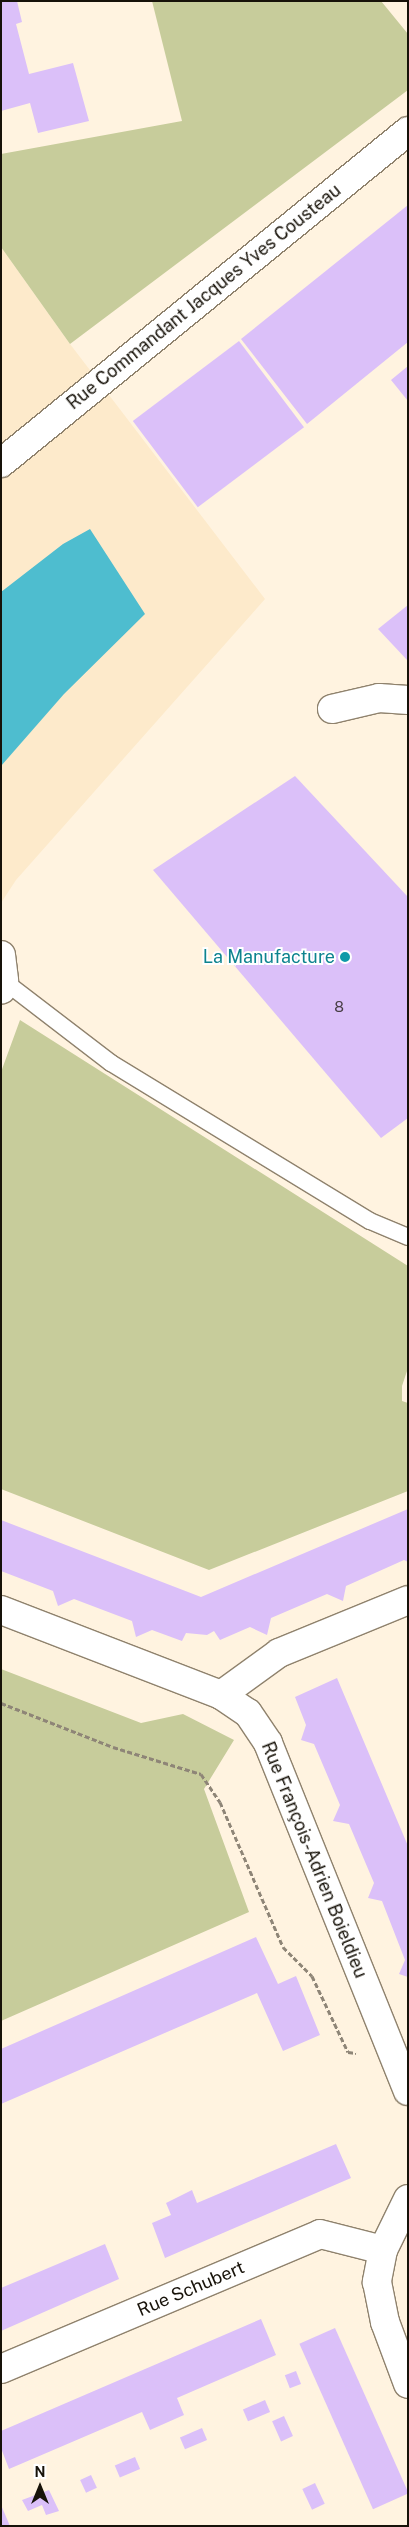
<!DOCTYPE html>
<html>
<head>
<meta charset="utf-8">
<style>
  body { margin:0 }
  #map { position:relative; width:409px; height:2527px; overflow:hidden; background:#fff3e0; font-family:"Public Sans",sans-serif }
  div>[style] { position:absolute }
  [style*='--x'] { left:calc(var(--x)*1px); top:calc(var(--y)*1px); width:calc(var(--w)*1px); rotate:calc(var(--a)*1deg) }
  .built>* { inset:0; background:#fdeacb }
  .green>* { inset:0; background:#c7cc9b }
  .water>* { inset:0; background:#4ebdcf }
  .building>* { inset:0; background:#dbc0f9; transform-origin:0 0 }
  .path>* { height:3px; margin-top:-1.5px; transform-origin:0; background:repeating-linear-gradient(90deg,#8e8577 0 5px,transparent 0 7.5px) }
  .roads { filter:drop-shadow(1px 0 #8f826d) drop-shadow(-1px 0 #8f826d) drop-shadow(0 1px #8f826d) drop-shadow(0 -1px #8f826d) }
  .service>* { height:16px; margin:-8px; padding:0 8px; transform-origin:8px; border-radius:8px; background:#fff }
  .minor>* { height:28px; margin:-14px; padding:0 14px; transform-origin:14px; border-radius:14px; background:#fff }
  .dots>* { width:14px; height:14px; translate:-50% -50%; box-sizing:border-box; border:2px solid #fff; border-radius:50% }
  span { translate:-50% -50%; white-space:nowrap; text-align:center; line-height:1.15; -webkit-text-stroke:4px #fff; paint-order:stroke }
  .number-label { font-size:15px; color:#483e45 }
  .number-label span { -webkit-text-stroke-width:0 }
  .street-label { font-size:18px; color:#171209 }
  .culture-label { font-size:18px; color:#0d838f }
  .right { translate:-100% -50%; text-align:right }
  .frame { position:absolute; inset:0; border:2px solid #171209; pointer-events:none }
  .north { position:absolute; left:15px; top:2462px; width:50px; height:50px; -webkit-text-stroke:4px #fff; paint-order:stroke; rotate:0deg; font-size:14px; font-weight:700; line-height:20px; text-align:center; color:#171209 }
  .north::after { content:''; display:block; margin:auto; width:18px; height:22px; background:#171209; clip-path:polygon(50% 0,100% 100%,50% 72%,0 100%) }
</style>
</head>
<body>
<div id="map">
  <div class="built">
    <i style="clip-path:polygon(1px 247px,70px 344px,265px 599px,16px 880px,1px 903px)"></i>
  </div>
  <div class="green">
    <i style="clip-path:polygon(152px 1px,381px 1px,408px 34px,408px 90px,70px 344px,1px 247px,1px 154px,182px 121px)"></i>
    <i style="clip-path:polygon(20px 1020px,408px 1266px,408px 1368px,402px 1386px,402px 1401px,408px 1403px,408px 1491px,209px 1570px,1px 1489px,1px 1072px)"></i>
    <i style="clip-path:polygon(1px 1669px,141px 1723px,183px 1714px,234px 1740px,204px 1789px,249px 1912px,1px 2021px)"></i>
  </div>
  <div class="water">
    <i style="clip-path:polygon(90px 529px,145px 614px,64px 694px,1px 766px,1px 592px,63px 544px)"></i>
  </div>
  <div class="building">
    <i style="clip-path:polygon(1px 1px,17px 1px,22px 22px,16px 24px,29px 74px,73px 63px,89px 121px,38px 133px,30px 103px,1px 111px)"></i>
    <i style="clip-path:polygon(408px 205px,408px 342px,307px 424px,241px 339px)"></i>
    <i style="left:239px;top:341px;width:108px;height:133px;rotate:53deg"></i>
    <i style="clip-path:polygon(408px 366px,408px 401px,391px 380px)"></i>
    <i style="clip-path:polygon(408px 605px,408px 661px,378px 629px)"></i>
    <i style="clip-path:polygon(295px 776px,408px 897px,408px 1118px,381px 1138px,153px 870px)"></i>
    <i style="clip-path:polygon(408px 1509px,408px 1562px,404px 1560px,346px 1586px,343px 1601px,327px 1594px,271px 1618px,267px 1635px,250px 1627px,220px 1640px,214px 1631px,207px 1635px,186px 1633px,182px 1641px,152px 1630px,136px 1637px,132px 1621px,74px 1599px,58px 1606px,53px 1591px,1px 1571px,1px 1520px,201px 1597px)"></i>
    <i style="clip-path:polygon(337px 1678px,408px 1846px,408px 1977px,399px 1974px,405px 1960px,382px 1901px,368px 1898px,374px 1883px,349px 1824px,333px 1821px,340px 1805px,314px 1744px,301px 1740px,306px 1725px,295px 1697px)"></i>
    <i style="clip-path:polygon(256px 1937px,278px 1984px,296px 1976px,320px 2035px,283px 2051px,257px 1993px,1px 2104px,1px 2049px)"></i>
    <i style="clip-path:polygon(336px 2144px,351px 2178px,165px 2258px,152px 2223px,171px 2215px,166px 2203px,192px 2190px,197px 2203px)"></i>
    <i style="clip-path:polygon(105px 2244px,119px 2279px,1px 2331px,1px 2288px)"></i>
    <i style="clip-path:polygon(261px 2319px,276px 2355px,177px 2398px,184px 2415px,150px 2430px,142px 2412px,9px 2469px,1px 2448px,1px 2431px)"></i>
    <i style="left:335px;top:2328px;width:181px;height:39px;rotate:66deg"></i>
    <i style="left:296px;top:2371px;width:14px;height:12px;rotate:69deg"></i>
    <i style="left:265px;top:2400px;width:13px;height:24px;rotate:67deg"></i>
    <i style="left:284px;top:2416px;width:22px;height:13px;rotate:66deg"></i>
    <i style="left:202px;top:2428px;width:13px;height:24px;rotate:67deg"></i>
    <i style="left:135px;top:2457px;width:13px;height:22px;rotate:67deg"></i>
    <i style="left:91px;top:2475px;width:14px;height:12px;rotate:65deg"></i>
    <i style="left:315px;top:2483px;width:23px;height:14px;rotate:65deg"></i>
    <i style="clip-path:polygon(49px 2490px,59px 2511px,46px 2515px,42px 2505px,28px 2511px,22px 2500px)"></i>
    <i style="clip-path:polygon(1px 2505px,10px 2526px,1px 2526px)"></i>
  </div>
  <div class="path">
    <i style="--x:1;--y:1703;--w:120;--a:21.4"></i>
    <i style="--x:113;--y:1747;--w:92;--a:17.1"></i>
    <i style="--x:201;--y:1774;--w:34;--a:56"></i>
    <i style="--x:220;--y:1802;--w:158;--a:66.5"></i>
    <i style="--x:283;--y:1947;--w:41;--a:45"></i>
    <i style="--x:312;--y:1976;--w:84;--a:64.7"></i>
    <i style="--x:348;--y:2052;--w:8;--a:7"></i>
  </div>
  <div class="roads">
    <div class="service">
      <i style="--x:4;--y:981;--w:135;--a:37.5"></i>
      <i style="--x:111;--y:1063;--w:303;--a:31.4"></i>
      <i style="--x:370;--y:1221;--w:41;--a:22.8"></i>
    </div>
    <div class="minor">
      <i style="--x:1;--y:463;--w:525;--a:-39.2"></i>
      <i style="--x:332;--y:709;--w:48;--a:-13.2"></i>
      <i style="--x:379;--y:698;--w:29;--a:4"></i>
      <i style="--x:1;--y:955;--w:26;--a:83"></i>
      <i style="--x:4;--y:981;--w:9;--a:108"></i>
      <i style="--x:1;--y:1610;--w:236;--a:21.1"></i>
      <i style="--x:221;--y:1695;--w:32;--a:34"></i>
      <i style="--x:248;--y:1713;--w:36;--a:56"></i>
      <i style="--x:268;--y:1743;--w:375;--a:68.1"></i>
      <i style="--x:221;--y:1695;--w:72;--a:-35.9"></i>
      <i style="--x:279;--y:1653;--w:139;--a:-22.3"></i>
      <i style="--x:408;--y:2199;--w:57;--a:116.1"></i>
      <i style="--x:383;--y:2250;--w:33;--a:101"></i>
      <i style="--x:377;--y:2282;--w:41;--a:78.7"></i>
      <i style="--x:385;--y:2322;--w:66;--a:69.6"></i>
      <i style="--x:1;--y:2369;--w:346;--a:-22.9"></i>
      <i style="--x:320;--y:2234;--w:65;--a:14.3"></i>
    </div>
  </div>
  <div class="dots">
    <i style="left:345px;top:957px;background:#0f9aa8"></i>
  </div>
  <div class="number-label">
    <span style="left:339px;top:1007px">8</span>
  </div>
  <div class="street-label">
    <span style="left:204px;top:297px;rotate:-39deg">Rue Commandant Jacques Yves Cousteau</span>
    <span style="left:314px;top:1860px;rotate:68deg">Rue François-Adrien Boieldieu</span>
    <span style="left:191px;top:2289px;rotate:-23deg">Rue Schubert</span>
  </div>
  <div class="culture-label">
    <span class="right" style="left:335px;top:957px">La Manufacture</span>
  </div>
  <div class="frame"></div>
  <div class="north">N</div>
</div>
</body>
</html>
